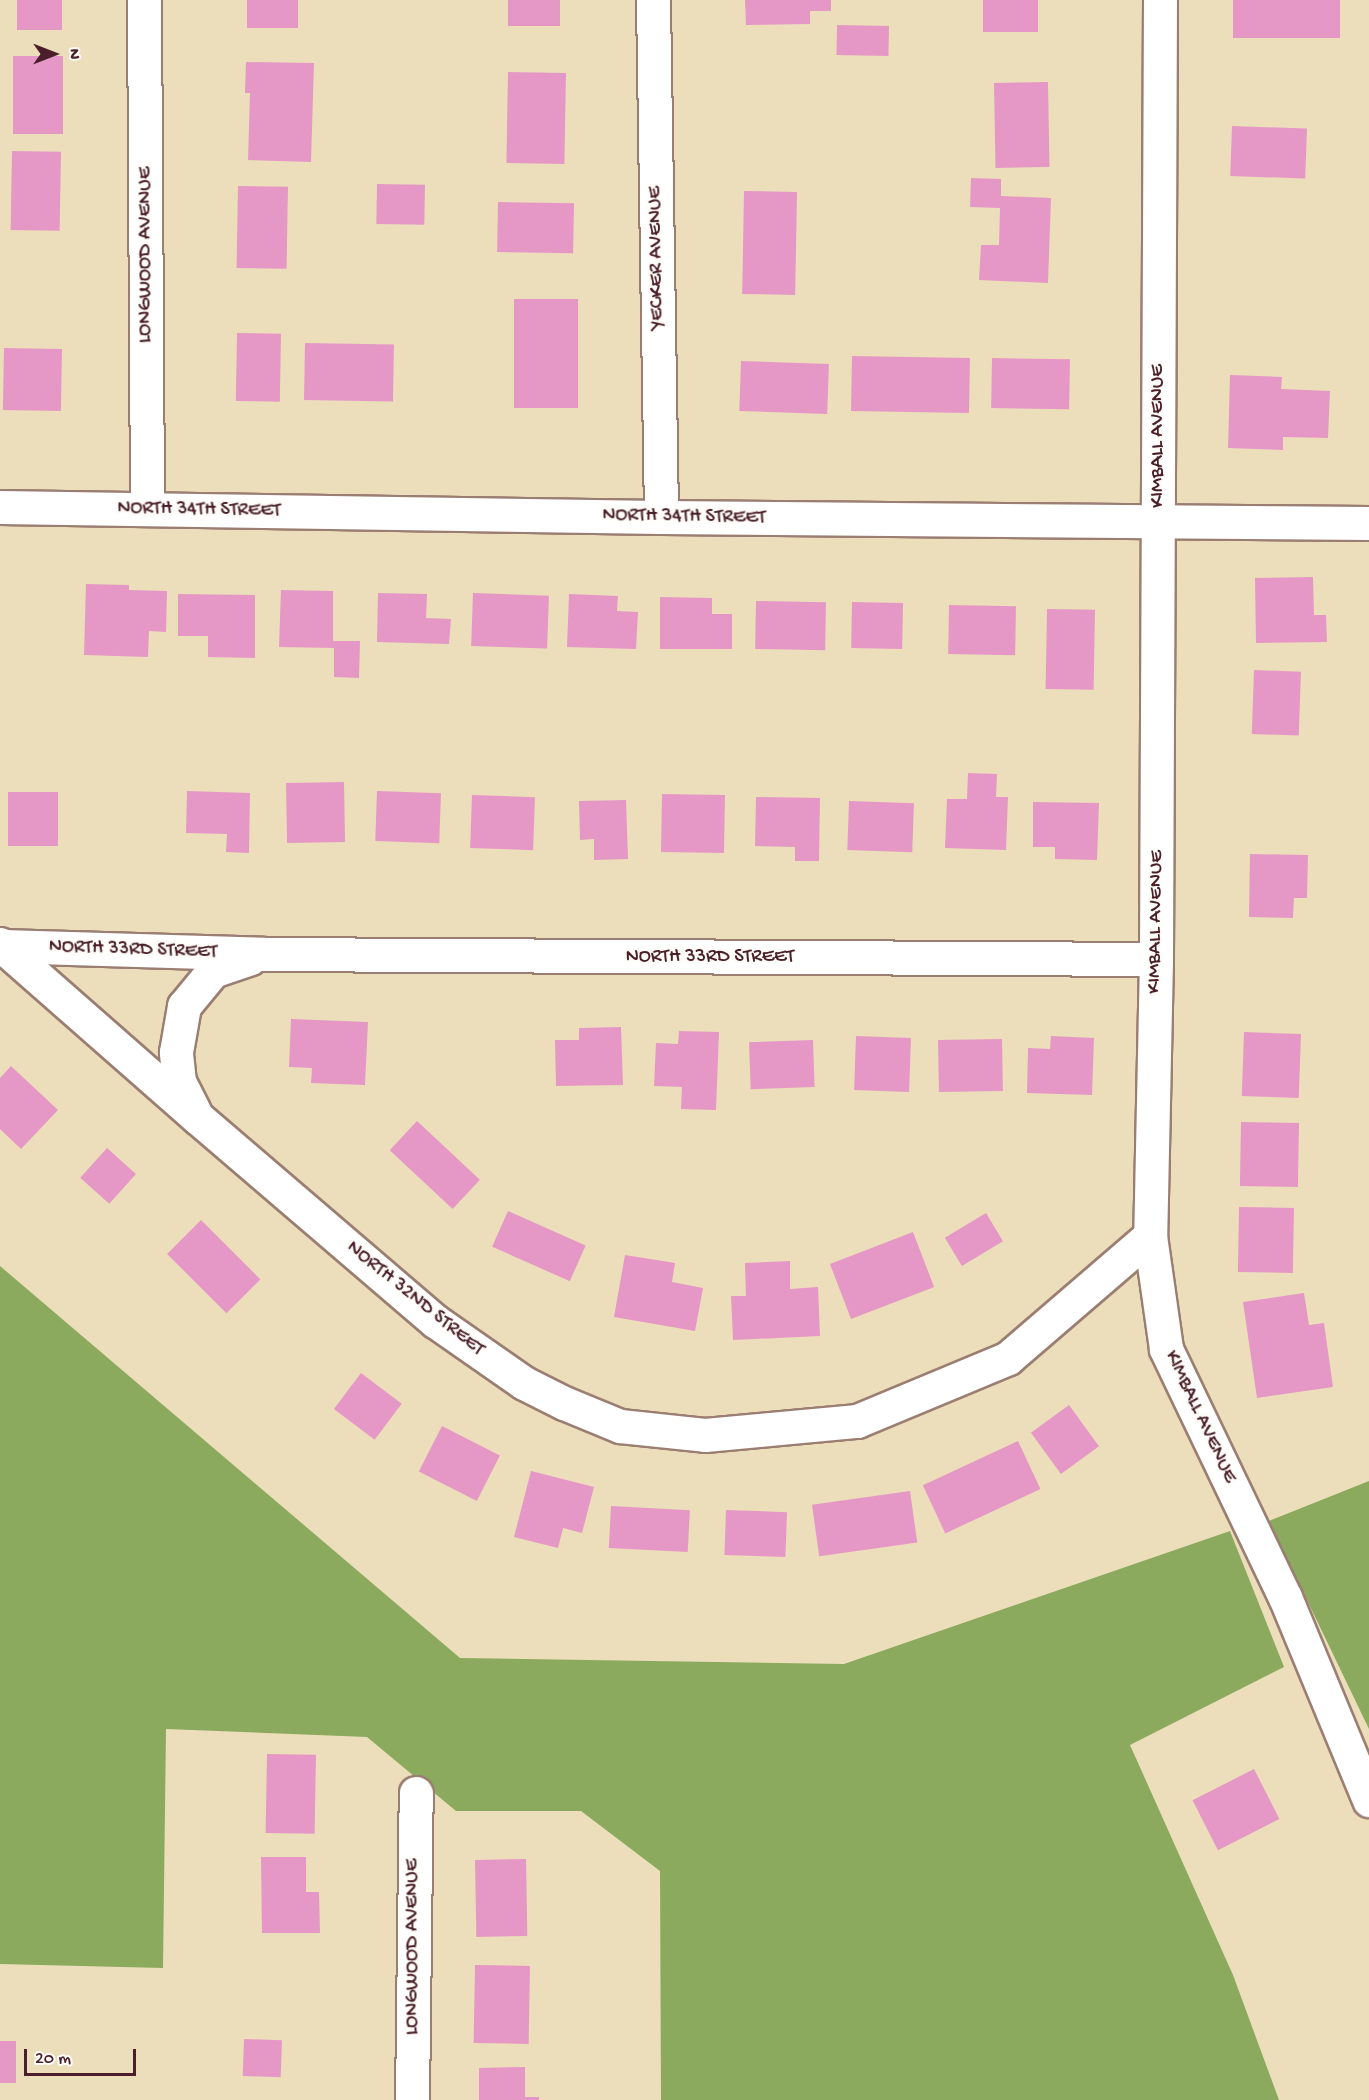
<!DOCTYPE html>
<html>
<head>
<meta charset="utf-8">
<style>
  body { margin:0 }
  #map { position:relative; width:1369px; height:2100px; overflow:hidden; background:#ecdeba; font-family:"Gochi Hand",sans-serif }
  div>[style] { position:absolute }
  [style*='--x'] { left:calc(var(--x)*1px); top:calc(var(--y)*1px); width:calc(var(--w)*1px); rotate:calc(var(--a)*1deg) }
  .forest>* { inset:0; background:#8baa5d }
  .building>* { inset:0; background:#e598c5; transform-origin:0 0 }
  .roads { filter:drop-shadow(2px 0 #9b7e72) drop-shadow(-2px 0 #9b7e72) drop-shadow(0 2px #9b7e72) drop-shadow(0 -2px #9b7e72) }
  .minor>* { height:33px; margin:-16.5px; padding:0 16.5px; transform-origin:16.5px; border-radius:16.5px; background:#fff }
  span { translate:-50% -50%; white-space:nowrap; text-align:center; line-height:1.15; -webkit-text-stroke:4.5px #fdfcf7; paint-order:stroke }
  .street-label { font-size:20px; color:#4a1f2b }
  .north { position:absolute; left:24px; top:24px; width:60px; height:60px; -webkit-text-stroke:4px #fdfcf7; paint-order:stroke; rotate:90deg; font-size:16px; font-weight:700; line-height:24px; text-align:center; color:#4a1f2b }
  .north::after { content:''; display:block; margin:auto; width:21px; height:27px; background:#4a1f2b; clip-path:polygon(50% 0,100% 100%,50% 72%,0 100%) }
  .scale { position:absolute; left:24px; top:2049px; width:112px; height:27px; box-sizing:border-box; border:3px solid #4a1f2b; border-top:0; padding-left:8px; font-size:18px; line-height:21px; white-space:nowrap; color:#4a1f2b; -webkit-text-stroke:4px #fdfcf7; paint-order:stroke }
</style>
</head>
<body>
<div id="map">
  <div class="forest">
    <i style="clip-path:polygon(0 1266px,460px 1658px,844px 1664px,1230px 1531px,1284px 1667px,1130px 1745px,1233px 1975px,1279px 2100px,661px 2100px,660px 1871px,581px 1811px,456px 1811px,367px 1737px,166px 1729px,163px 1968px,0 1964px)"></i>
    <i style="clip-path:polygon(1369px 1481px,1369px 1729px,1269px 1521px)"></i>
  </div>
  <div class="building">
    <i style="left:17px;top:0;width:45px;height:30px"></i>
    <i style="left:247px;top:0;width:51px;height:28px"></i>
    <i style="left:508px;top:0;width:52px;height:26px"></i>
    <i style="clip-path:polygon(745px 0,831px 0,831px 11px,810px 11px,810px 24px,746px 25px)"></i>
    <i style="left:983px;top:0;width:55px;height:32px"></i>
    <i style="left:1233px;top:0;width:107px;height:38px"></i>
    <i style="left:837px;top:25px;width:52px;height:30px;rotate:1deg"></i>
    <i style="left:13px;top:56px;width:50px;height:78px"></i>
    <i style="clip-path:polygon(246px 62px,314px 63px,311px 162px,248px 160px,250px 93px,245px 93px)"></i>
    <i style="left:508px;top:72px;width:58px;height:91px;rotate:1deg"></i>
    <i style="left:1048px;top:82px;width:85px;height:54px;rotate:89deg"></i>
    <i style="left:1232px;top:126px;width:75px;height:50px;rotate:2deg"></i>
    <i style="left:12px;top:151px;width:49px;height:79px;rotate:1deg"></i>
    <i style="clip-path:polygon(971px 178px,1001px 179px,1001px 196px,1051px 198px,1048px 283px,979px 280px,981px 245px,999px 245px,1000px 208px,970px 207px)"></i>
    <i style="left:377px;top:184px;width:48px;height:40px;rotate:1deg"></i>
    <i style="left:238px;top:186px;width:50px;height:82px;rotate:1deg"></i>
    <i style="left:744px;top:191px;width:53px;height:103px;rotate:1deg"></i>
    <i style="left:498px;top:202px;width:76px;height:50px;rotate:1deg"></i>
    <i style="left:514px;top:299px;width:64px;height:109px"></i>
    <i style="left:237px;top:333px;width:44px;height:68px;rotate:1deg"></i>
    <i style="left:305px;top:343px;width:89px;height:57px;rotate:1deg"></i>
    <i style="left:4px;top:348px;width:58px;height:62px;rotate:1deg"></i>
    <i style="left:852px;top:356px;width:118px;height:55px;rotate:1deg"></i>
    <i style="left:992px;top:358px;width:78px;height:50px;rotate:1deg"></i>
    <i style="left:741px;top:361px;width:88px;height:50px;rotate:2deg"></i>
    <i style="clip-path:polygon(1230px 375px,1282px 377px,1281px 389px,1330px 391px,1328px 438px,1283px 437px,1283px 450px,1228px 448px)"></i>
    <i style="clip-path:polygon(1313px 577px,1314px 615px,1326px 615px,1327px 642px,1256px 643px,1255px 578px)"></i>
    <i style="clip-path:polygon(86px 584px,129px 585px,129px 590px,167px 591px,166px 632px,149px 631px,148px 657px,84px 655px)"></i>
    <i style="clip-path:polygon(281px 590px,333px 591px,333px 641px,360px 641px,359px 678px,334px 677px,334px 648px,279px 647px)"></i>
    <i style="clip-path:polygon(378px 593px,427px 594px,426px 618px,451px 619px,449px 644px,377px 642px)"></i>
    <i style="left:473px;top:593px;width:76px;height:53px;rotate:2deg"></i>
    <i style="clip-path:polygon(178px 594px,255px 595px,255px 658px,208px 657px,208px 636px,178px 636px)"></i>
    <i style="clip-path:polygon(569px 594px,618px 596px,617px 611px,638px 612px,636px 649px,567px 647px)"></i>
    <i style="clip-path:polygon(660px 597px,712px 598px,712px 614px,732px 614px,732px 649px,660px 649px)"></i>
    <i style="left:756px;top:601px;width:70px;height:48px;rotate:1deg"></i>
    <i style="left:852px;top:602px;width:51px;height:46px;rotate:1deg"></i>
    <i style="left:949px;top:605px;width:67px;height:49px;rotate:1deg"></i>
    <i style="left:1047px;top:609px;width:48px;height:80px;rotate:1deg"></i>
    <i style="left:1254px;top:670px;width:47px;height:64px;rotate:2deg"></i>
    <i style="clip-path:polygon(968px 773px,997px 774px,996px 797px,1008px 797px,1006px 850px,945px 848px,947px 799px,967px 799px)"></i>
    <i style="left:344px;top:782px;width:60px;height:58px;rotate:89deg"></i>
    <i style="clip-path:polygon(187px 791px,250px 793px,249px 853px,226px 852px,227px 834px,186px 833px)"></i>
    <i style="left:377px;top:791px;width:64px;height:50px;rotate:2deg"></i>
    <i style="left:8px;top:792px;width:50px;height:54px"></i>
    <i style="left:662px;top:794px;width:63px;height:58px;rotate:1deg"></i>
    <i style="left:472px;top:795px;width:63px;height:53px;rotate:2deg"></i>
    <i style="clip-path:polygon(756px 797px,820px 798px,819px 861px,795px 861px,795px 847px,755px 846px)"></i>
    <i style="clip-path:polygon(626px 800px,628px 859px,594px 860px,594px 839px,580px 840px,579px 801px)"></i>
    <i style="left:849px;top:801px;width:65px;height:49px;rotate:2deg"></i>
    <i style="clip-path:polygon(1033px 802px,1099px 803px,1097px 860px,1055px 859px,1055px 847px,1033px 847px)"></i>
    <i style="clip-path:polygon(1250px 854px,1308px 855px,1307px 898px,1294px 898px,1293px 918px,1249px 917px)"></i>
    <i style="clip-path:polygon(291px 1019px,368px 1022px,365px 1085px,311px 1083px,312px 1068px,289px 1067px)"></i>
    <i style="clip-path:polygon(621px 1027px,623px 1085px,556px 1086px,555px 1040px,579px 1040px,579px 1028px)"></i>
    <i style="clip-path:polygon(679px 1031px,719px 1032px,716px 1110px,681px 1109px,682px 1087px,654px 1086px,656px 1043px,678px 1044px)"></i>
    <i style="left:1244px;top:1032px;width:57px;height:64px;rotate:2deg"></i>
    <i style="left:856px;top:1036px;width:55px;height:54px;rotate:2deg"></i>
    <i style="clip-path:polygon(1051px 1036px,1094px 1038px,1092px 1095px,1027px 1093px,1028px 1048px,1050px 1049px)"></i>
    <i style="left:1002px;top:1039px;width:52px;height:64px;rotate:89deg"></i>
    <i style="left:813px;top:1040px;width:47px;height:64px;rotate:88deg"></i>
    <i style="clip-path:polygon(11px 1066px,58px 1110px,21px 1149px,0 1129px,0 1078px)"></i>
    <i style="left:417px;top:1121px;width:86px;height:40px;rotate:43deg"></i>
    <i style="left:1241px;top:1122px;width:58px;height:64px;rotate:1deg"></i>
    <i style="left:107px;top:1148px;width:39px;height:40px;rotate:42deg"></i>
    <i style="left:1239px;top:1207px;width:55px;height:65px;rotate:1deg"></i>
    <i style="left:508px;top:1211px;width:85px;height:39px;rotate:24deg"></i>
    <i style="left:986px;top:1213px;width:33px;height:48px;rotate:59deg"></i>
    <i style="left:201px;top:1220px;width:84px;height:48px;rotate:45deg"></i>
    <i style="left:913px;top:1232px;width:59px;height:89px;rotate:69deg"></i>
    <i style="clip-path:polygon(625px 1255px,675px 1263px,672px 1282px,703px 1288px,695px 1331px,614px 1317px)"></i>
    <i style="clip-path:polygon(790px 1261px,790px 1289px,818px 1287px,820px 1336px,733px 1340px,731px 1296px,746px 1296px,745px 1263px)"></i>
    <i style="clip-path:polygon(1304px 1293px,1309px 1325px,1324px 1323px,1333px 1387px,1257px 1398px,1243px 1302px)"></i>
    <i style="left:361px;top:1373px;width:51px;height:45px;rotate:37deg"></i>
    <i style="left:1069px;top:1405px;width:51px;height:47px;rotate:54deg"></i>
    <i style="left:442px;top:1426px;width:65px;height:51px;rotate:27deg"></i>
    <i style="left:1018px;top:1441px;width:53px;height:105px;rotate:65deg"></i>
    <i style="clip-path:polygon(531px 1471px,594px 1487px,582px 1533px,563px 1528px,558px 1548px,514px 1537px)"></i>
    <i style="left:910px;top:1491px;width:52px;height:99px;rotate:82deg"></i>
    <i style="left:611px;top:1506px;width:79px;height:42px;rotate:3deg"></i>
    <i style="left:726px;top:1510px;width:61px;height:45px;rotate:2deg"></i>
    <i style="left:267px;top:1754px;width:49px;height:79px;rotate:1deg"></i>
    <i style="left:1254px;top:1769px;width:56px;height:69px;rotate:63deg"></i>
    <i style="clip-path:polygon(261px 1857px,306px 1857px,306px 1892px,319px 1892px,320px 1933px,262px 1933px)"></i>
    <i style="left:526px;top:1859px;width:77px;height:51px;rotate:89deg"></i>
    <i style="left:475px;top:1965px;width:55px;height:78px;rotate:1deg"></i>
    <i style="left:244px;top:2039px;width:38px;height:37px;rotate:2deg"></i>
    <i style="left:0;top:2041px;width:16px;height:42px"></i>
    <i style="clip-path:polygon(525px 2067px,525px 2097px,539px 2097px,539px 2100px,479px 2100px,479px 2068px)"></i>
  </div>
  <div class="roads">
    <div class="minor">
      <i style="--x:144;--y:0;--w:509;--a:89.66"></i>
      <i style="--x:653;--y:0;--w:517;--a:89.11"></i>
      <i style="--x:1160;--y:0;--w:959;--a:90.24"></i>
      <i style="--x:1156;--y:959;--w:277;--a:91.2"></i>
      <i style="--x:1150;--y:1236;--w:114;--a:81.9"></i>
      <i style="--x:1166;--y:1349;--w:275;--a:64.4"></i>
      <i style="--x:1285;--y:1597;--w:220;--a:67.5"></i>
      <i style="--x:0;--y:507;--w:661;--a:0.87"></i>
      <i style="--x:661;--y:517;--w:708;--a:0.49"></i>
      <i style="--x:0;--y:944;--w:264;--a:41.3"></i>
      <i style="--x:198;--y:1118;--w:312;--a:40.6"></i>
      <i style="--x:435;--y:1321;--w:108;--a:34.9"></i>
      <i style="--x:524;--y:1383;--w:45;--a:26.6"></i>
      <i style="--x:564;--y:1403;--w:61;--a:22.3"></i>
      <i style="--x:620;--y:1426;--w:85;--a:6"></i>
      <i style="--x:705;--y:1435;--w:153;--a:-5.3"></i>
      <i style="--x:857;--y:1421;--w:164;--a:-22.6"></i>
      <i style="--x:1008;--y:1358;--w:187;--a:-40.7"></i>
      <i style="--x:2;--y:946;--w:262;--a:1.7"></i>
      <i style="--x:264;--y:954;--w:892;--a:0.32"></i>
      <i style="--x:194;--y:1111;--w:33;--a:-117"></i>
      <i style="--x:179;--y:1082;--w:30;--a:-96"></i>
      <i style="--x:176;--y:1052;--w:47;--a:-80.1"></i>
      <i style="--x:184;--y:1006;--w:45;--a:-50.4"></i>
      <i style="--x:213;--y:971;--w:39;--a:-19"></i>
      <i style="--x:412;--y:2100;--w:307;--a:-89.3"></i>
    </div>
  </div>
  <div class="street-label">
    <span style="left:146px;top:255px;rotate:-90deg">LONGWOOD AVENUE</span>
    <span style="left:657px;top:258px;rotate:-91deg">YECKER AVENUE</span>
    <span style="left:1158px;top:436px;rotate:-90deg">KIMBALL AVENUE</span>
    <span style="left:199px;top:510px;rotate:1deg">NORTH 34TH STREET</span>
    <span style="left:684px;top:517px;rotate:1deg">NORTH 34TH STREET</span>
    <span style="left:1156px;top:922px;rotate:-89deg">KIMBALL AVENUE</span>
    <span style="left:133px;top:950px;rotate:2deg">NORTH 33RD STREET</span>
    <span style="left:710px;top:957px">NORTH 33RD STREET</span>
    <span style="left:415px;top:1299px;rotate:39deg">NORTH 32ND STREET</span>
    <span style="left:1200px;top:1417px;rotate:65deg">KIMBALL AVENUE</span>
    <span style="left:413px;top:1947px;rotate:-90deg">LONGWOOD AVENUE</span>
  </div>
  <div class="north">N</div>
  <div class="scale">20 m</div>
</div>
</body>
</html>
